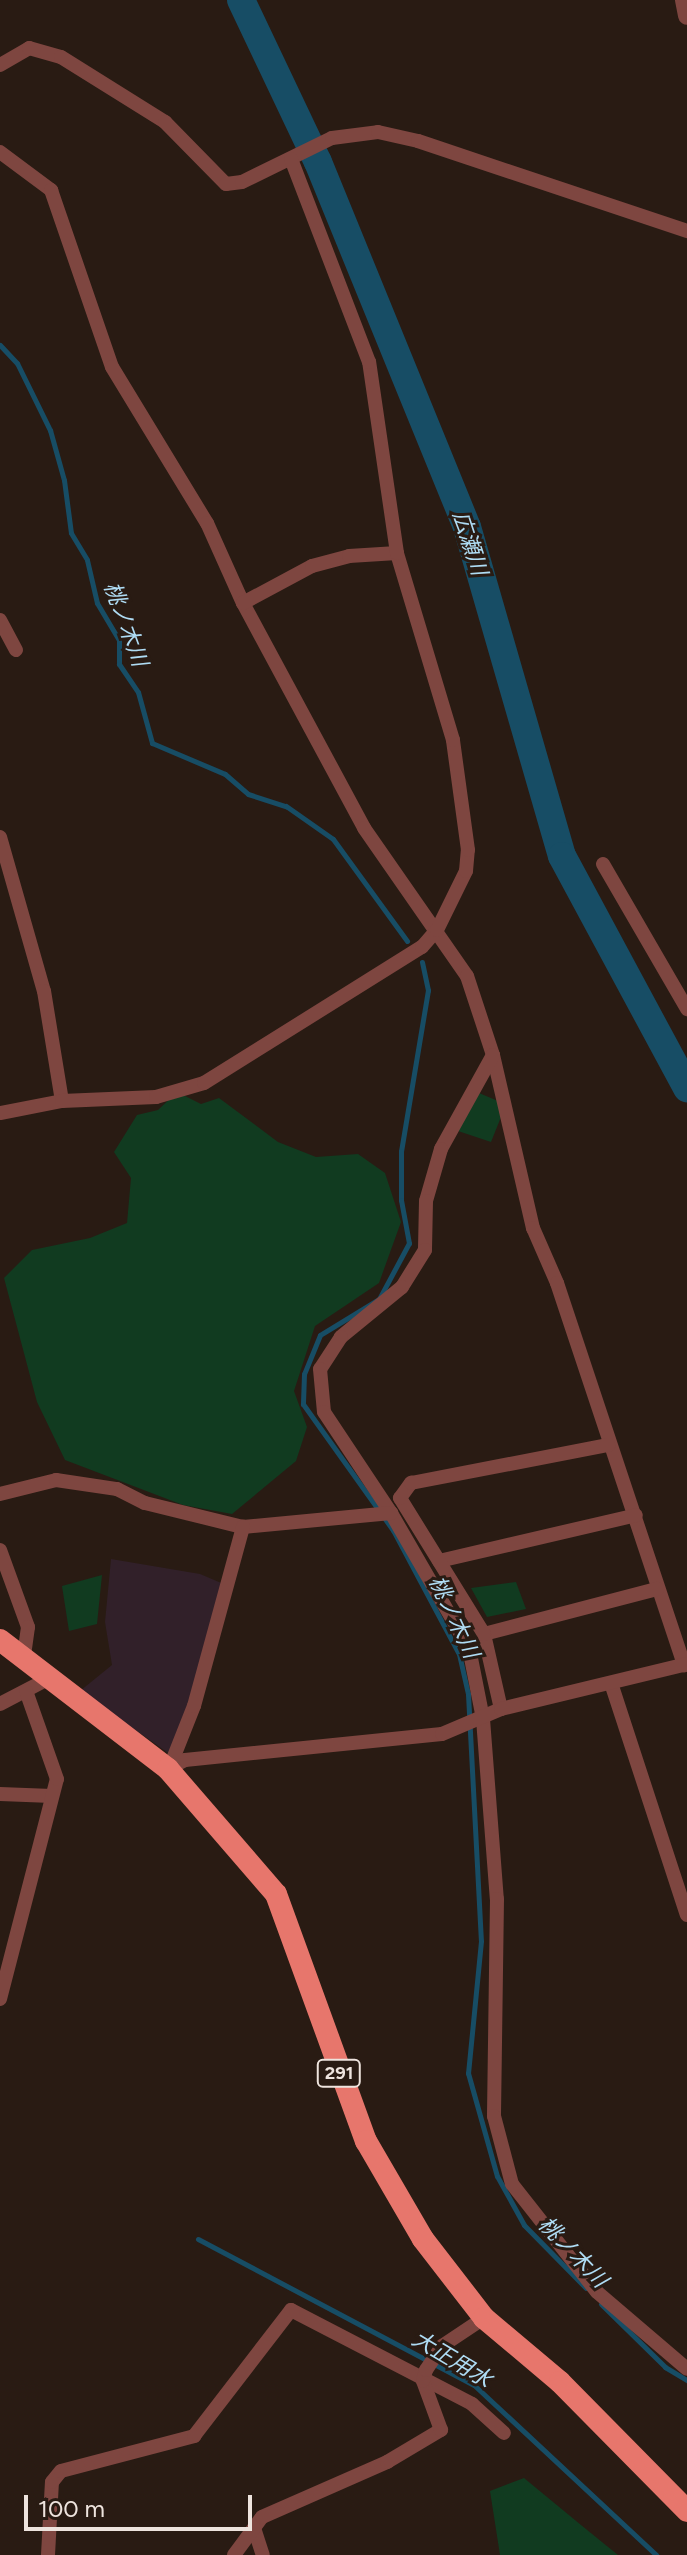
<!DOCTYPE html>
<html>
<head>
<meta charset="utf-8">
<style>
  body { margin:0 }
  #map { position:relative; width:687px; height:2555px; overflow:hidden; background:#291b13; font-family:Figtree,"Noto Sans JP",sans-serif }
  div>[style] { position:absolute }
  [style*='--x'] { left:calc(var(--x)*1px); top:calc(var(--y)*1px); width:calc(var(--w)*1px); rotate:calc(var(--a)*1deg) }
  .medical>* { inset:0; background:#312029 }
  .green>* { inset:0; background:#113b20 }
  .stream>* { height:5px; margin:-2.5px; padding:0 2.5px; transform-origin:2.5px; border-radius:2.5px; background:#174d65 }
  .river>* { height:28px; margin:-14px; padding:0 14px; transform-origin:14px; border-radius:14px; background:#174d65 }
  .minor>* { height:14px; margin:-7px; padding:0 7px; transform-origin:7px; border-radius:7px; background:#7e4640 }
  .tertiary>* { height:18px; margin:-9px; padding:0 9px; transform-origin:9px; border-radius:9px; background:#7e4640 }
  .trunk>* { height:22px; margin:-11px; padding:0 11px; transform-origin:11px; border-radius:11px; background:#e7766c }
  span { translate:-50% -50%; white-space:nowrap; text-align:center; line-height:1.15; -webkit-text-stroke:6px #291b13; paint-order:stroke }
  .shield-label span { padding:2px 6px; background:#291b13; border:2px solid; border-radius:6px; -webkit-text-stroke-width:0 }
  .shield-label { font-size:18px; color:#eee4de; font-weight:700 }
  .water-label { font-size:22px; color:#afdcf4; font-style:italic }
  .scale { position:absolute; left:24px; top:2495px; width:228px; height:36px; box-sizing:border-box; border:4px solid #eee4de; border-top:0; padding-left:10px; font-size:24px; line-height:28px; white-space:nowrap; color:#eee4de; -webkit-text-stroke:6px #291b13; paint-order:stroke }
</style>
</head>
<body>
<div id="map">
  <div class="medical">
    <i style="clip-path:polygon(111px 1559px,200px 1574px,226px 1585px,171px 1755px,80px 1691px,112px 1665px,105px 1622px)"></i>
  </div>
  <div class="green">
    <i style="clip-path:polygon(177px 1092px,201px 1104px,219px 1098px,278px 1142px,316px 1157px,358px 1154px,385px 1173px,401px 1222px,379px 1283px,315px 1326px,294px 1391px,307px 1427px,296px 1461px,232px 1514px,183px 1505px,65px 1460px,37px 1402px,4px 1278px,32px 1250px,90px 1238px,127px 1223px,131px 1178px,114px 1152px,137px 1115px,158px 1110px)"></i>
    <i style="clip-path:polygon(479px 1093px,498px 1101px,501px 1117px,491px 1142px,458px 1131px)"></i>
    <i style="clip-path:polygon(102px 1575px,97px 1624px,69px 1631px,62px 1586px)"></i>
    <i style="clip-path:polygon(516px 1582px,526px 1609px,487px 1617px,471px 1588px)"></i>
    <i style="clip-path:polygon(524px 2478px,581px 2525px,618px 2555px,500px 2555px,490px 2491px)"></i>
  </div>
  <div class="stream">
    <i style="--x:0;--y:345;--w:25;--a:47"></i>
    <i style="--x:17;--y:363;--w:75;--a:63.8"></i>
    <i style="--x:50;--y:430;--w:52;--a:74.4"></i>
    <i style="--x:64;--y:480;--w:53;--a:82.5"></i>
    <i style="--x:71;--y:533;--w:31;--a:59"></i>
    <i style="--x:87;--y:560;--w:44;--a:76.9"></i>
    <i style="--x:97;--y:603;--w:43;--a:59.3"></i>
    <i style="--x:119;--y:640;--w:24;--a:90"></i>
    <i style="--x:119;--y:664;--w:34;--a:56"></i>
    <i style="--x:138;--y:692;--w:53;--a:74.6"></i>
    <i style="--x:152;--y:743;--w:79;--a:23"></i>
    <i style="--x:225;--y:774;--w:30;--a:41"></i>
    <i style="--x:248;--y:794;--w:40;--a:18"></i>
    <i style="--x:286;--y:806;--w:57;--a:35.1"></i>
    <i style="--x:333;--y:839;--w:126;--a:54"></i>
    <i style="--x:422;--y:962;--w:29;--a:78"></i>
    <i style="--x:428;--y:990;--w:163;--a:99.5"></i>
    <i style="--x:401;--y:1151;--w:49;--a:90"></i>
    <i style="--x:401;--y:1200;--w:44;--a:79.5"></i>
    <i style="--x:409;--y:1243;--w:64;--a:118.2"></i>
    <i style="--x:379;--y:1299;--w:69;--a:148.6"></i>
    <i style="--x:320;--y:1335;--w:42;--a:112.3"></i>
    <i style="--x:304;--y:1374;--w:30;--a:92"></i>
    <i style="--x:303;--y:1404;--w:155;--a:54.5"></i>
    <i style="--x:393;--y:1530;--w:140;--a:62"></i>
    <i style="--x:459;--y:1654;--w:41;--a:77.3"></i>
    <i style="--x:468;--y:1694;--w:247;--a:87"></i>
    <i style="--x:481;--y:1941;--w:133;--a:95.6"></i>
    <i style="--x:468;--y:2073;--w:107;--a:74.3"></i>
    <i style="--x:497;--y:2176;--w:56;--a:61.1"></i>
    <i style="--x:524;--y:2225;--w:88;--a:45.5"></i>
    <i style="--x:198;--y:2239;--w:312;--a:27.9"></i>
    <i style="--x:474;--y:2385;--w:249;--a:43"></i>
    <i style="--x:601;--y:2304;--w:90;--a:44.5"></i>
    <i style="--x:665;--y:2367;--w:26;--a:31"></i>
  </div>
  <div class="river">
    <i style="--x:241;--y:0;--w:179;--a:64.6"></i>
    <i style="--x:318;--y:162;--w:394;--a:67.8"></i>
    <i style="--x:467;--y:527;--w:342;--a:73.9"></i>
    <i style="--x:562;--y:856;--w:264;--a:61.7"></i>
  </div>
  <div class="minor">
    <i style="--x:0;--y:65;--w:34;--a:-30"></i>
    <i style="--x:29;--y:48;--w:33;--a:16"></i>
    <i style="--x:61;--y:57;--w:123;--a:32"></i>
    <i style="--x:165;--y:122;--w:87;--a:45.5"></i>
    <i style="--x:226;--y:184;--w:16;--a:-7"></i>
    <i style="--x:242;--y:182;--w:100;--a:-26.1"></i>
    <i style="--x:332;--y:138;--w:46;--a:-7.4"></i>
    <i style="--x:378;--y:132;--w:41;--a:12.7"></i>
    <i style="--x:418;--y:141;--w:284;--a:18.5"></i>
    <i style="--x:0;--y:152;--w:64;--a:36.7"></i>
    <i style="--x:51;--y:190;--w:187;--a:71"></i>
    <i style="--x:112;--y:367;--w:183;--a:58.7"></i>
    <i style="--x:207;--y:523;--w:88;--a:65.8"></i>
    <i style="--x:243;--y:603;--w:255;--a:61.7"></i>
    <i style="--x:364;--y:828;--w:180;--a:55.2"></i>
    <i style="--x:467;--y:976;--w:83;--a:71.8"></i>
    <i style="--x:493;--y:1055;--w:178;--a:77"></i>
    <i style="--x:533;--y:1228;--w:60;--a:66.4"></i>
    <i style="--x:557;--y:1283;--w:403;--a:71.6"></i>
    <i style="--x:243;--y:603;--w:78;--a:-28.2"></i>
    <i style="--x:312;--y:566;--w:38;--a:-15"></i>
    <i style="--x:349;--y:556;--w:48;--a:-3.6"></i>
    <i style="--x:0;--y:620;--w:34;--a:62"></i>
    <i style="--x:0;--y:837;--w:160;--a:74.1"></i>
    <i style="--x:44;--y:991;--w:111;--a:80.7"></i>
    <i style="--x:62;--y:1101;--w:63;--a:169"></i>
    <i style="--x:603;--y:864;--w:168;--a:59.9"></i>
    <i style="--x:493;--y:1055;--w:107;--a:119"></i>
    <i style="--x:441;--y:1149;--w:54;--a:106.1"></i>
    <i style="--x:426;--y:1201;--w:49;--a:91.2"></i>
    <i style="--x:425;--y:1250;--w:44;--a:121.9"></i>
    <i style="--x:402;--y:1287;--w:79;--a:140.7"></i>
    <i style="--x:341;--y:1337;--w:38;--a:123"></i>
    <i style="--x:320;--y:1369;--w:43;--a:84.7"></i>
    <i style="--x:324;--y:1412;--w:121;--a:56.4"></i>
    <i style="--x:391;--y:1513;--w:156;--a:60"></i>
    <i style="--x:469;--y:1648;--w:72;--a:78.8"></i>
    <i style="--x:483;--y:1719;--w:181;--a:85.6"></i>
    <i style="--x:497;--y:1899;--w:217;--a:90.8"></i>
    <i style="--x:494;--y:2116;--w:70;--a:75.2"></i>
    <i style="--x:512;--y:2184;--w:137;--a:51.8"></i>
    <i style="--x:597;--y:2292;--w:118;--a:40.5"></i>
    <i style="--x:62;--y:1101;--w:94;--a:-2.4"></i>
    <i style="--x:156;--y:1097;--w:50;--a:-16.3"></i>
    <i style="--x:204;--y:1083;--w:257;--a:-32"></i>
    <i style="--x:422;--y:947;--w:23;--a:-49"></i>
    <i style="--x:437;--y:930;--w:66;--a:-63.8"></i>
    <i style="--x:466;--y:871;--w:21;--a:-85"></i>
    <i style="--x:468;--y:850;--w:111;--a:-97.8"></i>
    <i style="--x:453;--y:740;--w:195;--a:-106.7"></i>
    <i style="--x:397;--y:553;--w:193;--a:-98.3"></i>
    <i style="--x:369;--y:362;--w:217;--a:-111"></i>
    <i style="--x:0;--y:1494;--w:58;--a:-14"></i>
    <i style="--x:56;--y:1480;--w:62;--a:8.4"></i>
    <i style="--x:117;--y:1489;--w:31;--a:27"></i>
    <i style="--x:145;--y:1503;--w:101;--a:13.8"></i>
    <i style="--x:243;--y:1527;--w:149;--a:-5.4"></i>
    <i style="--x:0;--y:1550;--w:82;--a:70"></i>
    <i style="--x:28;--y:1627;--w:34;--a:98"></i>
    <i style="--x:439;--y:1561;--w:202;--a:-13.1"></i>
    <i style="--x:484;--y:1634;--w:179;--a:-14.6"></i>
    <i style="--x:611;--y:1683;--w:244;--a:71.9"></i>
    <i style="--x:0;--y:1704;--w:52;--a:-27.6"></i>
    <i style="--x:501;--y:1709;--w:77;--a:-102.8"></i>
    <i style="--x:484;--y:1634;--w:160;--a:-121.7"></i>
    <i style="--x:400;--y:1498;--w:19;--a:-54"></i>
    <i style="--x:411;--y:1483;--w:201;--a:-10.9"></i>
    <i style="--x:168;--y:1769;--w:19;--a:-28"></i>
    <i style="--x:185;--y:1760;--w:258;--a:-5.8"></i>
    <i style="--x:442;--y:1734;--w:64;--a:-23"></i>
    <i style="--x:501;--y:1709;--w:191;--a:-13.6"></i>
    <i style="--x:169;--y:1769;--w:68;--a:-68.4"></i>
    <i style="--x:194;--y:1706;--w:186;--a:-74.7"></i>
    <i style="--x:0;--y:1794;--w:52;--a:2.2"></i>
    <i style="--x:0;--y:1999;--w:227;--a:-75.5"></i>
    <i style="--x:57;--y:1779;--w:93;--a:-109.4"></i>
    <i style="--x:254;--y:2528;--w:28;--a:72"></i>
    <i style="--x:48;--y:2555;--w:73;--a:-86.9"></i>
    <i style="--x:52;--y:2482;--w:14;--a:-51"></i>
    <i style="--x:61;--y:2471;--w:138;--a:-14.7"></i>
    <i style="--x:194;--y:2436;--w:159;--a:-52.4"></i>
    <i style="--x:291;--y:2310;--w:204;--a:27.4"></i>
    <i style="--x:472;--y:2404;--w:43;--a:42.2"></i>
    <i style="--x:234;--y:2555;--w:47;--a:-53.6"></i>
    <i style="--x:262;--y:2517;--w:137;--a:-23.7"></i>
    <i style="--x:387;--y:2462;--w:63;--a:-30.7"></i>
    <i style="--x:441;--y:2430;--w:52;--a:-110.2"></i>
    <i style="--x:423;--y:2381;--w:11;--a:-75"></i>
    <i style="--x:426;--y:2370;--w:29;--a:-56"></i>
    <i style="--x:442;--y:2346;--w:50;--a:-33.7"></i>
  </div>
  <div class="tertiary">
    <i style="--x:684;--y:0;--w:16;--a:79"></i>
  </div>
  <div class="trunk">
    <i style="--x:0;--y:1640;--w:212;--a:37.5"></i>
    <i style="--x:168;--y:1769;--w:165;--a:49.2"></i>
    <i style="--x:276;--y:1894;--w:263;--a:70"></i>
    <i style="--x:366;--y:2141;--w:113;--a:59.8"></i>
    <i style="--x:423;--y:2239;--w:100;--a:52.3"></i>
    <i style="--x:484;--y:2318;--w:99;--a:40.1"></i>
    <i style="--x:560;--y:2382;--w:181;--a:45.4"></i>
  </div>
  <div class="shield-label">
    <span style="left:339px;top:2073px">291</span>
  </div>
  <div class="water-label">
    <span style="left:470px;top:543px;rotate:72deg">広瀬川</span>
    <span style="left:126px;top:624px;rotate:70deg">桃ノ木川</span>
    <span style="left:454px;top:1617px;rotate:65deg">桃ノ木川</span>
    <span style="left:573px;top:2252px;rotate:46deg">桃ノ木川</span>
    <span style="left:452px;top:2359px;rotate:31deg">大正用水</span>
  </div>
  <div class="scale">100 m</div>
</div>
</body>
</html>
